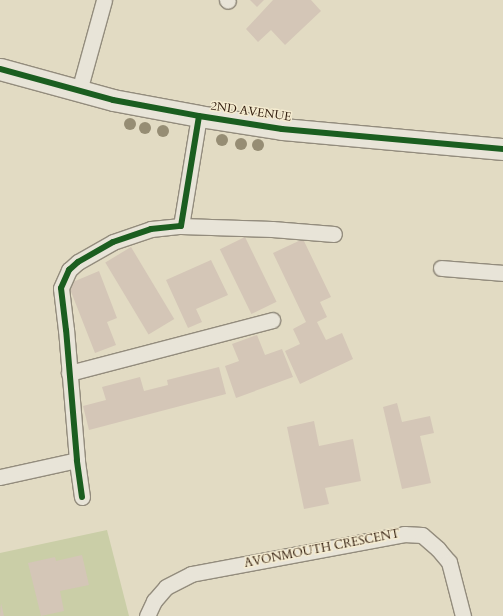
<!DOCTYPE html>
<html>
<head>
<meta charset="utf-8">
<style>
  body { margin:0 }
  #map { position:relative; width:503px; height:616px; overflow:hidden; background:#e2dbc3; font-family:Cardo,serif }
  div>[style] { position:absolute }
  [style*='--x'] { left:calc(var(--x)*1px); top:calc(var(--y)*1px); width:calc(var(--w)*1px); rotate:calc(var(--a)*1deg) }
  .green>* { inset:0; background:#cacea7 }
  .building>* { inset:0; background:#d4c6b7; transform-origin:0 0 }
  .roads { filter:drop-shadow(1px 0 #938c7d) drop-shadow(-1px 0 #938c7d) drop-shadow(0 1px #938c7d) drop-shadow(0 -1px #938c7d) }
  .street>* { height:15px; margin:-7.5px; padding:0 7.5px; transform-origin:7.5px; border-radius:7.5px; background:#e8e4d8 }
  .secondary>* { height:21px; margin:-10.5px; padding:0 10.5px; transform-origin:10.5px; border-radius:10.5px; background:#e8e4d8 }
  .cycleway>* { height:6px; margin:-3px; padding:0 3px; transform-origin:3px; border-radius:3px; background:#1b5e20 }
  .trees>* { width:12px; height:12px; margin:-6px; border-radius:50%; background:#968d74 }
  span { translate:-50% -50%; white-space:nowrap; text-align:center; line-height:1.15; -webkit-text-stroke:3px #f5ecd0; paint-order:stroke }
  .street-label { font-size:12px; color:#301b0c }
</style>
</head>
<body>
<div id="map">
  <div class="green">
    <i style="clip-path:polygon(107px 530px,129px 616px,0 616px,0 553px)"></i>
  </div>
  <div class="building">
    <i style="clip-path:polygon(250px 0,264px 0,257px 7px)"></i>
    <i style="clip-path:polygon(273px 0,311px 0,321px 11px,285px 45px,271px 30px,258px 42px,246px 29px)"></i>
    <i style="left:245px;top:237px;width:72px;height:28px;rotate:64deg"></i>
    <i style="clip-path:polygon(303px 239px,331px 297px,320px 302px,327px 317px,317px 322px,326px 340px,342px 333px,353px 359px,300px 384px,285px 351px,300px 344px,293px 329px,306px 322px,273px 253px)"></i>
    <i style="left:131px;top:247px;width:84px;height:30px;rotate:59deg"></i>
    <i style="clip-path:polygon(211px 260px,228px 295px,196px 309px,202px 322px,188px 328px,166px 280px)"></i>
    <i style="clip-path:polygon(99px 271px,117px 318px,107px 322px,116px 345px,95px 353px,68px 284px)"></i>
    <i style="clip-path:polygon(257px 335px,265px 355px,282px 349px,293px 377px,236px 398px,225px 366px,239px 361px,232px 344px)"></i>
    <i style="clip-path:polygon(219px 367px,226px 394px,89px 430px,83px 406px,106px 400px,102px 387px,140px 377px,144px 391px,168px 385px,167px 380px)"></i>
    <i style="clip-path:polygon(397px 403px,402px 422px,430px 416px,434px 433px,420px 436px,431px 483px,402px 489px,383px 407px)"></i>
    <i style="clip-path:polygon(314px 421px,319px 446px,353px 439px,361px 481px,325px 488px,329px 504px,304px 509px,287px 427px)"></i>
    <i style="clip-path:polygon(82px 555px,89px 585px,60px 591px,64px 611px,41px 616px,28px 563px,55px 557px,56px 561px)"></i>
    <i style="clip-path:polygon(1px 603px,4px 616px,0 616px)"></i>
  </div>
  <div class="roads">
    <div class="street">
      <i style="--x:227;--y:0;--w:1;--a:45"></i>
      <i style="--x:79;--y:91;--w:94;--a:-74.6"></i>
      <i style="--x:181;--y:226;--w:91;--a:1.9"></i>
      <i style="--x:272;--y:229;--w:62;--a:4.6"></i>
      <i style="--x:441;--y:268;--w:62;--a:4.6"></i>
      <i style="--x:69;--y:373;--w:210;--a:-14.6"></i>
      <i style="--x:0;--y:477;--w:79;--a:-12.4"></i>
      <i style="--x:82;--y:497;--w:37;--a:-98"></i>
      <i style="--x:77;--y:460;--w:130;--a:-94.8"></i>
      <i style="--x:66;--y:330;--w:42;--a:-96.8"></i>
      <i style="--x:61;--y:288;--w:20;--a:-66"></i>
      <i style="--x:69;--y:270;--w:12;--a:-42"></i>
      <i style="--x:78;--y:262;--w:40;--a:-29.7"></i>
      <i style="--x:113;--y:242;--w:40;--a:-18.9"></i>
      <i style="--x:151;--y:229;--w:30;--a:-6"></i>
      <i style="--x:181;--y:226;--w:111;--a:-80.7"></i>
      <i style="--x:147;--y:616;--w:17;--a:-65"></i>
      <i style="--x:154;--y:601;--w:18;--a:-49"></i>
      <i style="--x:166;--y:587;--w:28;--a:-27"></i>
      <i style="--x:191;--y:574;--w:217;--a:-10.6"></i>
      <i style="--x:404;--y:534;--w:18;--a:3"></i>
      <i style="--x:422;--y:535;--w:21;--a:41"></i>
      <i style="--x:438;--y:549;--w:17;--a:50"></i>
      <i style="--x:449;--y:562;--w:56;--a:75.5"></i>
    </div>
    <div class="secondary">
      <i style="--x:0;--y:69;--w:117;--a:15.3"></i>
      <i style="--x:113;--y:100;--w:87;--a:10.5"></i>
      <i style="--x:199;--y:116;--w:84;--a:8.9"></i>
      <i style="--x:282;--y:129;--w:222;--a:5.2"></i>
    </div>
  </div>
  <div class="cycleway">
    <i style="--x:0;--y:69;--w:117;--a:15.3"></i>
    <i style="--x:113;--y:100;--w:87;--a:10.5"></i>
    <i style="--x:199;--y:116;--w:84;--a:8.9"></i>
    <i style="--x:282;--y:129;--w:222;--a:5.2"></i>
    <i style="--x:82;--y:497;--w:37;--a:-98"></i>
    <i style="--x:77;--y:460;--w:130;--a:-94.8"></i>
    <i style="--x:66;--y:330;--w:42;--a:-96.8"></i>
    <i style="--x:61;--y:288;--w:20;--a:-66"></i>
    <i style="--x:69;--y:270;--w:12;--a:-42"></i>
    <i style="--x:78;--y:262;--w:40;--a:-29.7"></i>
    <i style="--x:113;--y:242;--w:40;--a:-18.9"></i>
    <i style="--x:151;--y:229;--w:30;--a:-6"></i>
    <i style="--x:181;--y:226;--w:111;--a:-80.7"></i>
  </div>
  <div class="trees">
    <i style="left:130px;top:124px"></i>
    <i style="left:145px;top:128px"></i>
    <i style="left:163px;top:131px"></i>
    <i style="left:222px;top:140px"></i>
    <i style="left:241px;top:144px"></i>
    <i style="left:258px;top:145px"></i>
  </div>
  <div class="street-label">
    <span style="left:251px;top:112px;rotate:8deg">2ND AVENUE</span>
    <span style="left:322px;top:549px;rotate:-11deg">AVONMOUTH CRESCENT</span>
  </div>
</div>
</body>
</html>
